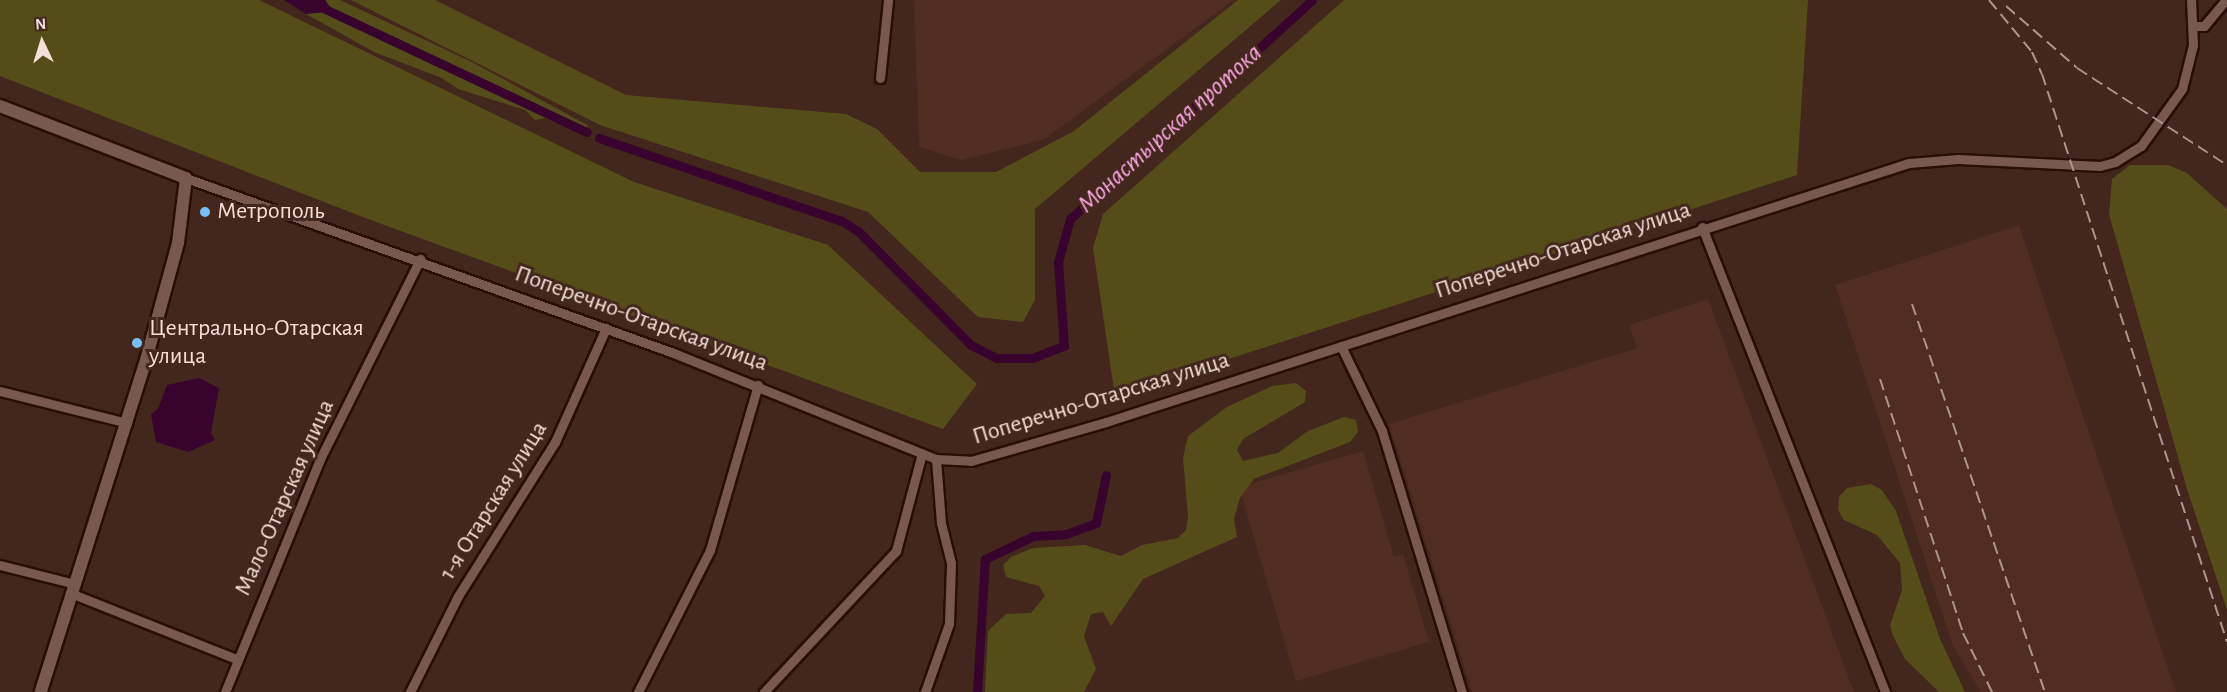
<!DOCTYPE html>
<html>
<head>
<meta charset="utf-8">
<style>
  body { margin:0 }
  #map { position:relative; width:2227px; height:692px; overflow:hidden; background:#43261c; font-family:"Alegreya Sans",sans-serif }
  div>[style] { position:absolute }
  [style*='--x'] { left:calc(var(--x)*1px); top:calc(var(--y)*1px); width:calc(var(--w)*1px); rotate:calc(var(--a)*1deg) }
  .built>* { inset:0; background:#512c20 }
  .green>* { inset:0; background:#554d19 }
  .water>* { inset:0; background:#38042e }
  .canal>* { height:9px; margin:-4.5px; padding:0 4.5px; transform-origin:4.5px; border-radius:4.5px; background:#38042e }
  .roads { filter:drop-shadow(2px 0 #280e05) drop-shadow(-2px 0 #280e05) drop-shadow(0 2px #280e05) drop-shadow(0 -2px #280e05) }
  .street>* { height:9px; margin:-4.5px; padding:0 4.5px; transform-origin:4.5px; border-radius:4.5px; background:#79584d }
  .secondary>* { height:12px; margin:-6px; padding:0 6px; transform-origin:6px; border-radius:6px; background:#79584d }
  .rail>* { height:2px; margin-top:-1px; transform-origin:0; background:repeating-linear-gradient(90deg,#ac958d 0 12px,transparent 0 18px) }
  .dots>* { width:16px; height:16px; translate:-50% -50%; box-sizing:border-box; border:3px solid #43261c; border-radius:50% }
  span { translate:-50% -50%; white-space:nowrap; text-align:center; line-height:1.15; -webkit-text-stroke:6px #43261c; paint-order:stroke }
  .poi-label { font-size:24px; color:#f3dfd8 }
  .left { translate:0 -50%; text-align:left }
  .street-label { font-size:24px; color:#f3dfd8 }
  .water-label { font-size:26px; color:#fda9e6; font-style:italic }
  .north { position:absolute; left:12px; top:12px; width:60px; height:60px; -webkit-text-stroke:4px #43261c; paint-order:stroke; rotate:356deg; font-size:16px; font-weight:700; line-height:24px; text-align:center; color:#f3dfd8 }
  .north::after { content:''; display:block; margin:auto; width:21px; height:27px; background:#f3dfd8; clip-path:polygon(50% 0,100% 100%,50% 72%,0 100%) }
</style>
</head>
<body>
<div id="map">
  <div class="built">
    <i style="clip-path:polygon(914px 0,1234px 0,1043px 140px,961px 160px,919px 147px)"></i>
    <i style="clip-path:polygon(2019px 225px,2176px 692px,1981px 692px,1953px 646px,1835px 285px)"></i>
    <i style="clip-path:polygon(1708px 299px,1854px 692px,1472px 692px,1389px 424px,1637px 348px,1629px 325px)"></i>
    <i style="clip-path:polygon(1363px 451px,1394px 557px,1403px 554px,1429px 642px,1296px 681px,1239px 487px)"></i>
  </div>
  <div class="green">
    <i style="clip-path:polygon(0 0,259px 0,634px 182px,828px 245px,977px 384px,943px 429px,368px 219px,0 76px)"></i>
    <i style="clip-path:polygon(325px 0,340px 0,474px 63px,589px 126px,575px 131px,545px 118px,535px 120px,525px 110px,458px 89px,442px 78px,374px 52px,306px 14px,332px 11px)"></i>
    <i style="clip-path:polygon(351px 0,435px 0,626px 95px,846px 114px,877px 129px,920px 172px,996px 172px,1074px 131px,1238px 0,1281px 0,1035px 209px,1035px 300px,1023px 322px,978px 317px,868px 212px,600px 125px)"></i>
    <i style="clip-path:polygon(1344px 0,1808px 0,1797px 175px,1115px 396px,1093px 248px,1103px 214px)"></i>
    <i style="clip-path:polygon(2130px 165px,2168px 165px,2187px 173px,2227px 209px,2227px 610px,2187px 489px,2109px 214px,2112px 179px)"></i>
    <i style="clip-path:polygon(1296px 383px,1306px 391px,1305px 402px,1243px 439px,1237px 450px,1243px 461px,1278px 453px,1308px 431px,1344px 417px,1356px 420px,1358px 432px,1350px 442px,1254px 479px,1240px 498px,1234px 519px,1237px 537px,1143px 579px,1111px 626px,1103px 612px,1091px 614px,1084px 636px,1096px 669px,1084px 692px,985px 692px,988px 631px,1006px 614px,1031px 613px,1045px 596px,1039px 586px,1006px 577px,1003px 565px,1011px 557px,1033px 548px,1085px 545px,1121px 556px,1142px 545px,1178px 538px,1186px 530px,1188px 517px,1183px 458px,1188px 436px,1227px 407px,1272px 386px)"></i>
    <i style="clip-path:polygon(1871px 484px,1882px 490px,1896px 511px,1940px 639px,1965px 692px,1939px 692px,1905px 659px,1893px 636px,1890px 625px,1902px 590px,1900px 563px,1877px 535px,1844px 520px,1838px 510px,1839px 497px,1847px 488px)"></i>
  </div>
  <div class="water">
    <i style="clip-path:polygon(284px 0,325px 0,333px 11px,306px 14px)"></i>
    <i style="clip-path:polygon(199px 378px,219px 388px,211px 433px,215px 440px,188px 452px,156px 442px,151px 414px,158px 409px,167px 385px)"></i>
  </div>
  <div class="canal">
    <i style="--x:306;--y:0;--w:310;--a:25.2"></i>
    <i style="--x:599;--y:138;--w:257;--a:18.9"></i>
    <i style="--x:842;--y:221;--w:19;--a:32"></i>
    <i style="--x:858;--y:231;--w:161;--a:45.3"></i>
    <i style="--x:971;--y:345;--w:29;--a:27"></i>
    <i style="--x:997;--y:358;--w:35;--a:0"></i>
    <i style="--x:1032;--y:358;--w:34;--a:-21"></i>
    <i style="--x:1064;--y:346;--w:84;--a:-94.1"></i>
    <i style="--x:1058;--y:262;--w:45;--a:-74.4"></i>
    <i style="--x:1070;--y:219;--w:326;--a:-42.1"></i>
    <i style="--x:977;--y:692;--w:133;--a:-86.6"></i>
    <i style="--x:985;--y:559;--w:53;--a:-25.6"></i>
    <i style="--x:1033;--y:536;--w:33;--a:-3"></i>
    <i style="--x:1066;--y:534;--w:32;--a:-20"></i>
    <i style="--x:1096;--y:523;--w:49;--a:-78.2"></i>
  </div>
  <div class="roads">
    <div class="street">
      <i style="--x:2193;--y:26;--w:11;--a:0"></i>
      <i style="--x:2204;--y:26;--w:34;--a:-50"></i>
      <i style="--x:880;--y:78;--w:78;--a:-84.1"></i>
      <i style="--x:186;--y:178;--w:515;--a:19.74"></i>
      <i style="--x:671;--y:352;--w:286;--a:22"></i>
      <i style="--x:936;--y:459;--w:35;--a:3"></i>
      <i style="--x:971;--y:461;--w:141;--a:-16.1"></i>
      <i style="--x:1106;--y:422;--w:844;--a:-17.88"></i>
      <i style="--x:1909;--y:163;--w:49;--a:-4.7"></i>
      <i style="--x:1958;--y:159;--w:142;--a:2.8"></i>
      <i style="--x:2100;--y:166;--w:16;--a:-15"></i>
      <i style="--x:2115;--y:162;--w:31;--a:-32"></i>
      <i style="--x:2141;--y:146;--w:70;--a:-54.3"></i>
      <i style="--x:2182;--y:89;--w:45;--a:-76"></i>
      <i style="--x:2193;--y:45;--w:45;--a:-92.5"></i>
      <i style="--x:1702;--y:227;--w:500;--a:68.5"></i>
      <i style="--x:1341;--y:346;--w:94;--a:64.2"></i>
      <i style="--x:1382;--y:431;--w:273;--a:73"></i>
      <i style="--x:0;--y:391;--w:131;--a:14.1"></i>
      <i style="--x:0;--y:565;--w:77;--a:14.2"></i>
      <i style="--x:73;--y:594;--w:175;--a:21.7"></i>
      <i style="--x:225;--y:692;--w:252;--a:-67.8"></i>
      <i style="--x:320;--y:459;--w:224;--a:-63.4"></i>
      <i style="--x:410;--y:692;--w:107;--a:-63.4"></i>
      <i style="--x:458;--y:596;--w:182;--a:-57.8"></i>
      <i style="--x:555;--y:442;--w:125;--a:-65.9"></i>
      <i style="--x:638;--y:692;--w:159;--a:-63.1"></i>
      <i style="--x:710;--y:550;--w:172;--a:-73.8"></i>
      <i style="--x:764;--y:692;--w:193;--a:-46.9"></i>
      <i style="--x:896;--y:551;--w:101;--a:-75.1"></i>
      <i style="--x:925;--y:692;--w:72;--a:-70.6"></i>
      <i style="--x:949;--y:624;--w:61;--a:-88.1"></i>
      <i style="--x:951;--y:563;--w:41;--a:-104"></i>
      <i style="--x:941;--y:523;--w:64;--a:-94.5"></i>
    </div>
    <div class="secondary">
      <i style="--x:0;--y:106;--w:199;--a:21.2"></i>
      <i style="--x:186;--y:178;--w:65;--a:97"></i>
      <i style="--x:178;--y:243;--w:121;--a:105.3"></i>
      <i style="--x:146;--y:360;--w:348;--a:107.6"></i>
    </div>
  </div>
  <div class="rail">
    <i style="--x:1989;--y:0;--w:67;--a:50.4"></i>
    <i style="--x:2032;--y:52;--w:24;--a:66"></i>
    <i style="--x:2042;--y:74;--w:597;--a:71.96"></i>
    <i style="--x:2006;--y:6;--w:94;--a:41.1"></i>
    <i style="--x:2077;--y:68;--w:179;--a:32.9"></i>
    <i style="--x:1912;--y:304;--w:410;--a:71.1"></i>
    <i style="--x:1880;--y:379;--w:267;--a:71.9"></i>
    <i style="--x:1963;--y:633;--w:66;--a:63.8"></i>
  </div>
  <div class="dots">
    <i style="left:205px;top:212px;background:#78bff8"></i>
    <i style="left:137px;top:343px;background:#78bff8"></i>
  </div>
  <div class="poi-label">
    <span class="left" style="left:217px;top:212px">Метрополь</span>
    <span class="left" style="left:149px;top:343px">Центрально-Отарская<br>улица</span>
  </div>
  <div class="street-label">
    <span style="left:1563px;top:251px;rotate:-18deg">Поперечно-Отарская улица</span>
    <span style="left:641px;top:319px;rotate:20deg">Поперечно-Отарская улица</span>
    <span style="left:1101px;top:399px;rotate:-17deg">Поперечно-Отарская улица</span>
    <span style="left:285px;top:498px;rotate:-66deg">Мало-Отарская улица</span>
    <span style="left:494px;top:501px;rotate:-58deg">1-я Отарская улица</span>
  </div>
  <div class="water-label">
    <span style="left:1170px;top:129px;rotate:-42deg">Монастырская протока</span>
  </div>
  <div class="north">N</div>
</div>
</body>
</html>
